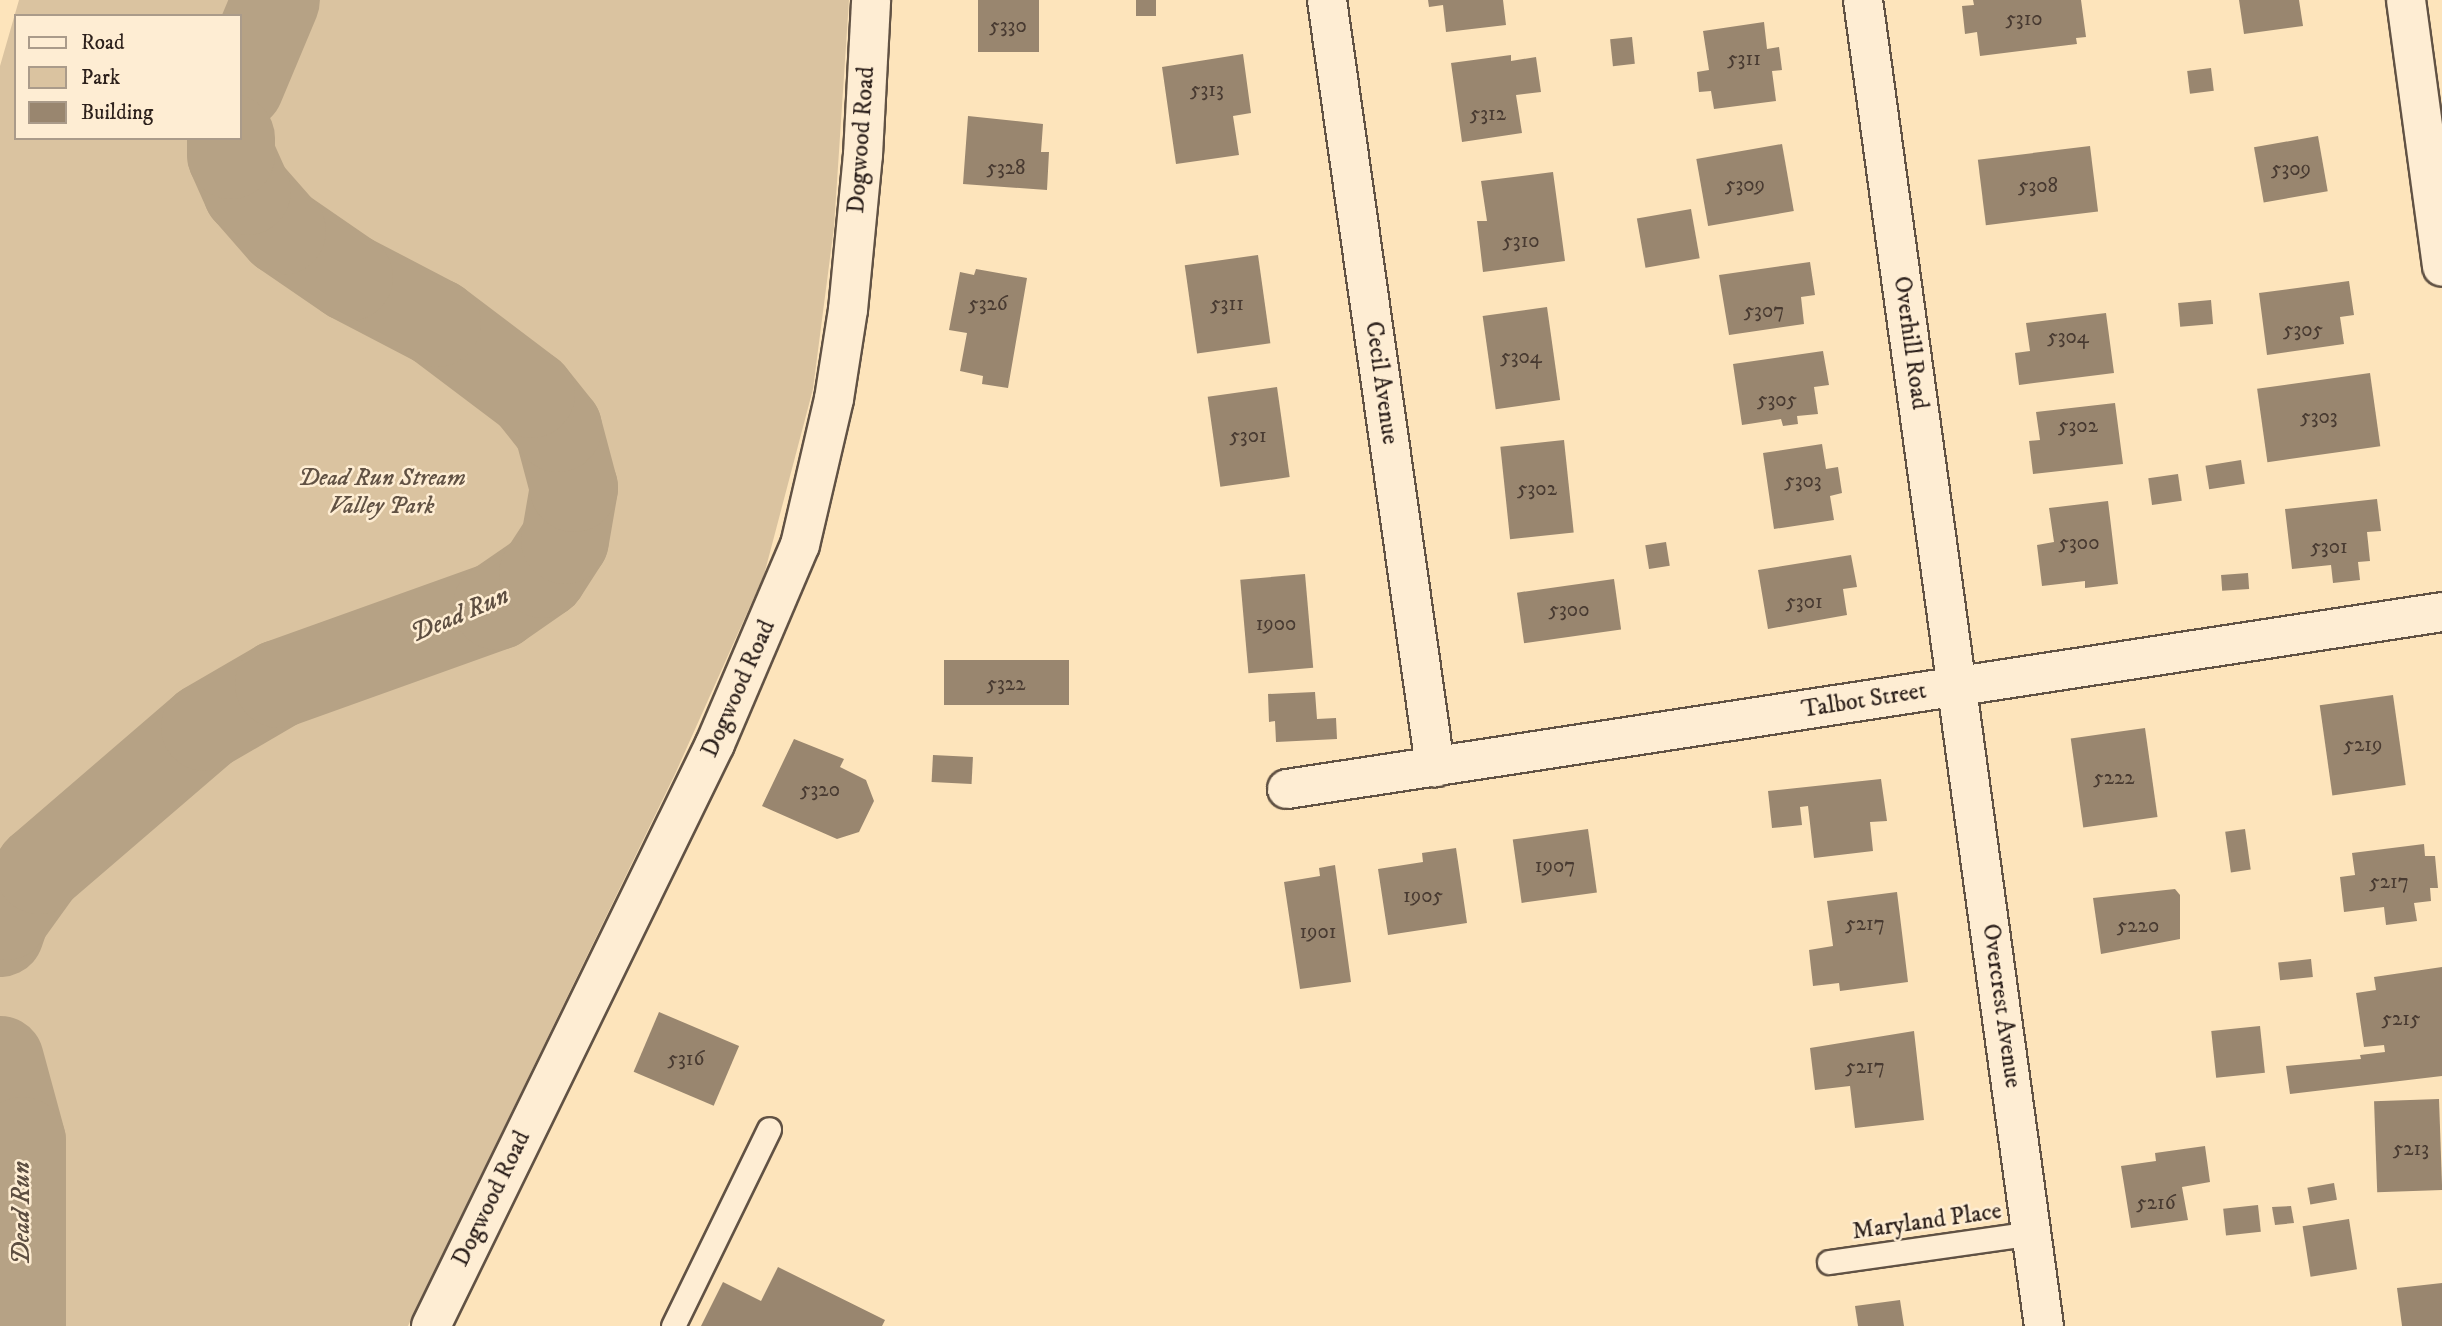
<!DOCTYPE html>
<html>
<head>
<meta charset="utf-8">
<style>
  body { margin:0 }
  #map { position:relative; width:2442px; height:1326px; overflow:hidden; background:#fde4bb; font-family:"IM FELL DW Pica",serif }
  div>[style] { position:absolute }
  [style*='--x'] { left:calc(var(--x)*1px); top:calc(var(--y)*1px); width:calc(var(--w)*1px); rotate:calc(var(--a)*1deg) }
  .green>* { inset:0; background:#dac3a0 }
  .river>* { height:88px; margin:-44px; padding:0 44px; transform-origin:44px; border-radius:44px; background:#b6a285 }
  .building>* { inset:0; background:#99866f; transform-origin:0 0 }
  .roads { filter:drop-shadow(2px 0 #615244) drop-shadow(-2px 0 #615244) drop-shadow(0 2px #615244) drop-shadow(0 -2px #615244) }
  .service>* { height:23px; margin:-11.5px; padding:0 11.5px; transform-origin:11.5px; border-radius:11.5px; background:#feedd3 }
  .minor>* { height:38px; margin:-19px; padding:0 19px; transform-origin:19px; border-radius:19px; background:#feedd3 }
  .tertiary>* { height:38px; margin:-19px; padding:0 19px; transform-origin:19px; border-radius:19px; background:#feedd3 }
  span { translate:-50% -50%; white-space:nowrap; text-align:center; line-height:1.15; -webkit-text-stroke:5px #feedd3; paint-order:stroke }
  .number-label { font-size:21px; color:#483a31 }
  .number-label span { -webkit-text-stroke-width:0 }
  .street-label { font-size:24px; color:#2d211c }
  .park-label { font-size:24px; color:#615244; font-style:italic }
  .water-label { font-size:26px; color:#5d4e41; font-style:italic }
  .legend { position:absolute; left:14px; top:14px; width:228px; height:126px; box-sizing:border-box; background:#feedd3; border:2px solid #aa9b8a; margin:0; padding:9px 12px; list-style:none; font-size:21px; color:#2d211c }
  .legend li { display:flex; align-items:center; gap:14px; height:35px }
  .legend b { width:35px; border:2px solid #aa9b8a }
</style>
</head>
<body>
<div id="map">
  <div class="green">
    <i style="clip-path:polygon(evenodd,19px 0,849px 0,834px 227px,813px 389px,764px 575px,675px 774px,408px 1326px,0 1326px,0 66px,19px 0,16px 16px,240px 16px,240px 138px,16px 138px,16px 16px)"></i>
  </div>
  <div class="river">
    <i style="--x:240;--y:86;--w:93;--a:-67.3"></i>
    <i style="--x:0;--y:933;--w:18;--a:-71"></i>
    <i style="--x:6;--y:916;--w:57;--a:-54.3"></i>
    <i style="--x:39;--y:870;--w:219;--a:-40.7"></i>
    <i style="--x:205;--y:727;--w:86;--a:-30.2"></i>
    <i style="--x:279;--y:684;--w:232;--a:-19.7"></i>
    <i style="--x:497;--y:606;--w:56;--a:-34.8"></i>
    <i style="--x:543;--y:574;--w:40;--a:-57.1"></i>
    <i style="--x:565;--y:540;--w:53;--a:-80.2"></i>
    <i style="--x:574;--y:488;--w:62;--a:-104.9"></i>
    <i style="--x:558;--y:428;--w:43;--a:-128.5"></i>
    <i style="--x:531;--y:394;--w:118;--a:-142.9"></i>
    <i style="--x:437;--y:323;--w:99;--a:-152.4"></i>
    <i style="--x:349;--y:277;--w:81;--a:-145.5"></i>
    <i style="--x:282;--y:231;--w:53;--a:-131.2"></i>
    <i style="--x:247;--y:191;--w:39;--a:-114"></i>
    <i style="--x:231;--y:155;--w:17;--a:-90"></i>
    <i style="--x:0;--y:1060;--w:84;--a:74.8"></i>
    <i style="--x:22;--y:1141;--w:185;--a:90"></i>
  </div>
  <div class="building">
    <i style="left:978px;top:0;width:61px;height:52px"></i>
    <i style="left:1136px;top:0;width:20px;height:16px"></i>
    <i style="clip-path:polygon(1428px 0,1503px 0,1506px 25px,1446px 32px,1443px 5px,1429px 7px)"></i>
    <i style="clip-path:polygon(1973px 0,2081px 0,2086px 37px,2076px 38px,2077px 44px,1980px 56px,1977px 32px,1965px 34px,1962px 6px,1974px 5px)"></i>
    <i style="clip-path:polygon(2239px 0,2299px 0,2303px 26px,2244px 34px)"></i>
    <i style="clip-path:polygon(1764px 22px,1767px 49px,1779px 47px,1782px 70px,1772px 71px,1776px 101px,1714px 109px,1711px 91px,1699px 92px,1697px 72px,1709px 70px,1703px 31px)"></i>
    <i style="left:1632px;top:37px;width:27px;height:22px;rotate:84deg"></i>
    <i style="clip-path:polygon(1243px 54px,1251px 113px,1233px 116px,1239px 155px,1176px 164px,1162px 67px)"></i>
    <i style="clip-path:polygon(1511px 55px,1511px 61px,1536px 57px,1541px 92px,1516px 95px,1522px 133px,1462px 142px,1451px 63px)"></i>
    <i style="left:2211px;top:68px;width:23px;height:24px;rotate:83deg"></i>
    <i style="clip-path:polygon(968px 116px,1043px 124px,1041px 152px,1049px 152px,1047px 190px,963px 184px)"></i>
    <i style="left:2318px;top:136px;width:56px;height:65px;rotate:80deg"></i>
    <i style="left:1782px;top:144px;width:68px;height:87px;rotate:80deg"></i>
    <i style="left:2090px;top:146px;width:66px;height:113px;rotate:83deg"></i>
    <i style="clip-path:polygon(1553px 172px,1565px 261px,1483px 272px,1477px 221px,1487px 221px,1481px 181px)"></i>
    <i style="left:1691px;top:209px;width:50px;height:55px;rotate:80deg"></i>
    <i style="left:1258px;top:255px;width:89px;height:74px;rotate:82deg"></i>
    <i style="clip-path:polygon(1810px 262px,1815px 295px,1801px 297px,1804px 324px,1729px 335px,1719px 275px)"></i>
    <i style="clip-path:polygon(976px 269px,1027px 278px,1008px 388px,982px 384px,983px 376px,960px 371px,967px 333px,949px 330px,960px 272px,974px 275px)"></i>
    <i style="clip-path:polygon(2349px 281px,2354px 315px,2340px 317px,2344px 344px,2267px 355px,2259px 293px)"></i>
    <i style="left:2211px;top:300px;width:24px;height:33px;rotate:85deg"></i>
    <i style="left:1547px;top:307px;width:94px;height:65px;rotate:82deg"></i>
    <i style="clip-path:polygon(2106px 313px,2114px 373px,2019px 385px,2015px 353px,2030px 351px,2026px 323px)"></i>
    <i style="clip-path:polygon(1823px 351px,1829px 385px,1814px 387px,1818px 414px,1797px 416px,1798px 424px,1783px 426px,1781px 419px,1742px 425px,1733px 364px)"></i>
    <i style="left:2370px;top:373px;width:74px;height:114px;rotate:82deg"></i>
    <i style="left:1277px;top:387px;width:91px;height:70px;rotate:82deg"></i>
    <i style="clip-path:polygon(2115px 403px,2123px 464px,2033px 474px,2029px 441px,2040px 440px,2036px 412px)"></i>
    <i style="left:1564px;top:440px;width:93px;height:64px;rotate:84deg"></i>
    <i style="clip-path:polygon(1822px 444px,1826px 469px,1838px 467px,1842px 493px,1830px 496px,1834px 520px,1774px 529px,1763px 453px)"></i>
    <i style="left:2241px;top:460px;width:24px;height:36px;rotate:81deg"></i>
    <i style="left:2178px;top:474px;width:27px;height:30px;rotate:82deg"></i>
    <i style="clip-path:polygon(2377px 499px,2381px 531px,2367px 532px,2370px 561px,2358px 562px,2360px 580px,2333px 583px,2331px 565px,2292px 569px,2285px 509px)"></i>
    <i style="clip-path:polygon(2108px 501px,2118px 584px,2085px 588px,2085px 581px,2042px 586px,2037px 545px,2054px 542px,2049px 508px)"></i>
    <i style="left:1666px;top:542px;width:24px;height:21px;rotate:81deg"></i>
    <i style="clip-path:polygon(1851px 555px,1857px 587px,1843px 589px,1847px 615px,1768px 629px,1758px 570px)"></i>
    <i style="left:2248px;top:573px;width:16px;height:27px;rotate:86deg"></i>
    <i style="left:1305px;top:574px;width:94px;height:65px;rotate:85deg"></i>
    <i style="left:1614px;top:579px;width:51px;height:98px;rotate:82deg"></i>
    <i style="left:1069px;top:660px;width:45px;height:125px;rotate:90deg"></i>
    <i style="clip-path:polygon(1315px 692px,1317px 719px,1336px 718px,1337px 739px,1276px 742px,1275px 721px,1269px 722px,1268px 694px)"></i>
    <i style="left:2393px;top:695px;width:91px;height:74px;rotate:82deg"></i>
    <i style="left:2145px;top:728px;width:90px;height:75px;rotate:82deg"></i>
    <i style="clip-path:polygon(794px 739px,844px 759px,840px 767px,866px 780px,874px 801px,859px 832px,837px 839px,762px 806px)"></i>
    <i style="left:933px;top:755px;width:40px;height:27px;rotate:3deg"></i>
    <i style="clip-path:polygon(1881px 779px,1887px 821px,1870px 822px,1873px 851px,1814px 858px,1808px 806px,1800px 807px,1802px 825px,1772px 828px,1768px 791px)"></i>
    <i style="left:1588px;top:829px;width:64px;height:76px;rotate:82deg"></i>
    <i style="left:2245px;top:829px;width:41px;height:20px;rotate:82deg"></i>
    <i style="clip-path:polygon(2424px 844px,2425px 856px,2435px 856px,2438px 888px,2430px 888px,2431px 901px,2414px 903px,2417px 921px,2386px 925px,2384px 907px,2344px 912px,2340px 877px,2355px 875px,2352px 853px)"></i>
    <i style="clip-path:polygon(1456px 848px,1467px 923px,1388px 935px,1378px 869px,1423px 862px,1422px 853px)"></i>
    <i style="clip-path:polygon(1335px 865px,1351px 982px,1300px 989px,1284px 882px,1320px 876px,1319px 868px)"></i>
    <i style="clip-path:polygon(2175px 889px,2180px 895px,2180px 939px,2101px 954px,2093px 898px)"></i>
    <i style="clip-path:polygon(1897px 892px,1908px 982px,1840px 991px,1839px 983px,1813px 986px,1809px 950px,1833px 946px,1827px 901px)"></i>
    <i style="left:2311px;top:959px;width:18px;height:33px;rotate:84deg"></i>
    <i style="clip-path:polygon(2442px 967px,2442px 1076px,2290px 1094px,2286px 1066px,2361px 1059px,2360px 1055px,2385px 1052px,2384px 1045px,2364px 1047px,2356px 993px,2376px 990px,2374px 977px)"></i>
    <i style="left:659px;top:1012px;width:87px;height:65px;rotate:23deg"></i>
    <i style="left:2260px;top:1026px;width:47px;height:49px;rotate:84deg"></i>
    <i style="clip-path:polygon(1914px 1031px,1924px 1120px,1855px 1128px,1850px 1086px,1815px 1090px,1810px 1048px)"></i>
    <i style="left:2439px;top:1099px;width:91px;height:65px;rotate:88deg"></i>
    <i style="clip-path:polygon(2205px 1146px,2210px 1182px,2182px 1187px,2188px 1220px,2131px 1228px,2121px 1166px,2156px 1161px,2155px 1153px)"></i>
    <i style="left:2334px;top:1183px;width:17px;height:27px;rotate:80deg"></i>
    <i style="left:2258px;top:1205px;width:27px;height:35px;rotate:84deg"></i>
    <i style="clip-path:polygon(2291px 1206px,2294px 1223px,2275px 1225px,2272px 1207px)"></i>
    <i style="left:2349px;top:1219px;width:51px;height:47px;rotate:81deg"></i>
    <i style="clip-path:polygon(778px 1267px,885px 1320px,882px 1326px,701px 1326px,723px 1282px,761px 1301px)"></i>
    <i style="clip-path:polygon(2442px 1283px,2442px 1326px,2402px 1326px,2397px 1288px)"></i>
    <i style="clip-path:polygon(1900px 1300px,1904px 1326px,1858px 1326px,1855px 1306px)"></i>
  </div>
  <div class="roads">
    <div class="service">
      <i style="--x:1829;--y:1262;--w:205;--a:-8.1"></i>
      <i style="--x:673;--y:1326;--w:219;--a:-64"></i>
    </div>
    <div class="minor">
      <i style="--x:1327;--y:0;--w:775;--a:81.98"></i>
      <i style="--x:1863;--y:0;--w:1338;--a:82.23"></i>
      <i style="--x:2406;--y:0;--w:269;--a:82.3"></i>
      <i style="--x:1287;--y:789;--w:1168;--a:-8.71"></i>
    </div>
    <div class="tertiary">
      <i style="--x:431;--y:1326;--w:648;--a:-63.99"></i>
      <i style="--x:715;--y:744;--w:216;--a:-66.9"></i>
      <i style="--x:800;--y:545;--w:150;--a:-76.9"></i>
      <i style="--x:834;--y:399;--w:90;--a:-81.1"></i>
      <i style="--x:848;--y:310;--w:156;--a:-84.5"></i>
      <i style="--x:863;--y:155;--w:155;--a:-87"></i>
    </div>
  </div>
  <div class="number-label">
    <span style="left:2024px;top:19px">5310</span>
    <span style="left:1008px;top:26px">5330</span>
    <span style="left:1744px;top:59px">5311</span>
    <span style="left:1207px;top:90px">5313</span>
    <span style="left:1488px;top:114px">5312</span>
    <span style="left:1006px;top:168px">5328</span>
    <span style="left:2291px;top:169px">5309</span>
    <span style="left:1745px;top:185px">5309</span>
    <span style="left:2038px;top:186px">5308</span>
    <span style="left:1521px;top:241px">5310</span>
    <span style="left:988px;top:304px">5326</span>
    <span style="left:1227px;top:304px">5311</span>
    <span style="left:1764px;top:311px">5307</span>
    <span style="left:2303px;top:330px">5305</span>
    <span style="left:2068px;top:337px">5304</span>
    <span style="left:1521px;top:357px">5304</span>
    <span style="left:1777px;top:400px">5305</span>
    <span style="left:2319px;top:417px">5303</span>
    <span style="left:2078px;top:426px">5302</span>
    <span style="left:1248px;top:436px">5301</span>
    <span style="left:1803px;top:481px">5303</span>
    <span style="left:1537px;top:489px">5302</span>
    <span style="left:2079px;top:543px">5300</span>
    <span style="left:2329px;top:547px">5301</span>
    <span style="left:1804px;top:602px">5301</span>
    <span style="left:1569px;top:610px">5300</span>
    <span style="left:1276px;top:624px">1900</span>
    <span style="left:1006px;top:684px">5322</span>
    <span style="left:2363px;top:745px">5219</span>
    <span style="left:2114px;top:778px">5222</span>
    <span style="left:820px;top:790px">5320</span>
    <span style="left:1555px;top:866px">1907</span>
    <span style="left:2389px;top:882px">5217</span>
    <span style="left:1423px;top:896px">1905</span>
    <span style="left:1865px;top:924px">5217</span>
    <span style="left:2138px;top:926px">5220</span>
    <span style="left:1318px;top:932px">1901</span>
    <span style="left:2401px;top:1019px">5215</span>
    <span style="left:686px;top:1059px">5316</span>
    <span style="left:1865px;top:1067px">5217</span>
    <span style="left:2411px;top:1149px">5213</span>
    <span style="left:2156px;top:1203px">5216</span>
  </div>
  <div class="street-label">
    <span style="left:862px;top:140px;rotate:-86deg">Dogwood Road</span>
    <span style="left:1910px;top:343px;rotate:82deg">Overhill Road</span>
    <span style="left:1381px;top:383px;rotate:82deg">Cecil Avenue</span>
    <span style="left:739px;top:689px;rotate:-66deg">Dogwood Road</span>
    <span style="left:1864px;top:701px;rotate:-9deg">Talbot Street</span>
    <span style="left:2001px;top:1006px;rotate:82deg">Overcrest Avenue</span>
    <span style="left:492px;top:1199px;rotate:-64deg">Dogwood Road</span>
    <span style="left:1927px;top:1222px;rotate:-8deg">Maryland Place</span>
  </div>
  <div class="park-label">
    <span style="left:382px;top:493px">Dead Run Stream<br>Valley Park</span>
  </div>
  <div class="water-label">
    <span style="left:460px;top:615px;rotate:-23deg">Dead Run</span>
    <span style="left:22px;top:1213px;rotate:-90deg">Dead Run</span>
  </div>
  <ul class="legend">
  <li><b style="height:9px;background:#feedd3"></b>Road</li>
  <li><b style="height:19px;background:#dac3a0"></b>Park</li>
  <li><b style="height:19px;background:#99866f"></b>Building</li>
  </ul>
</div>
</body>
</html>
